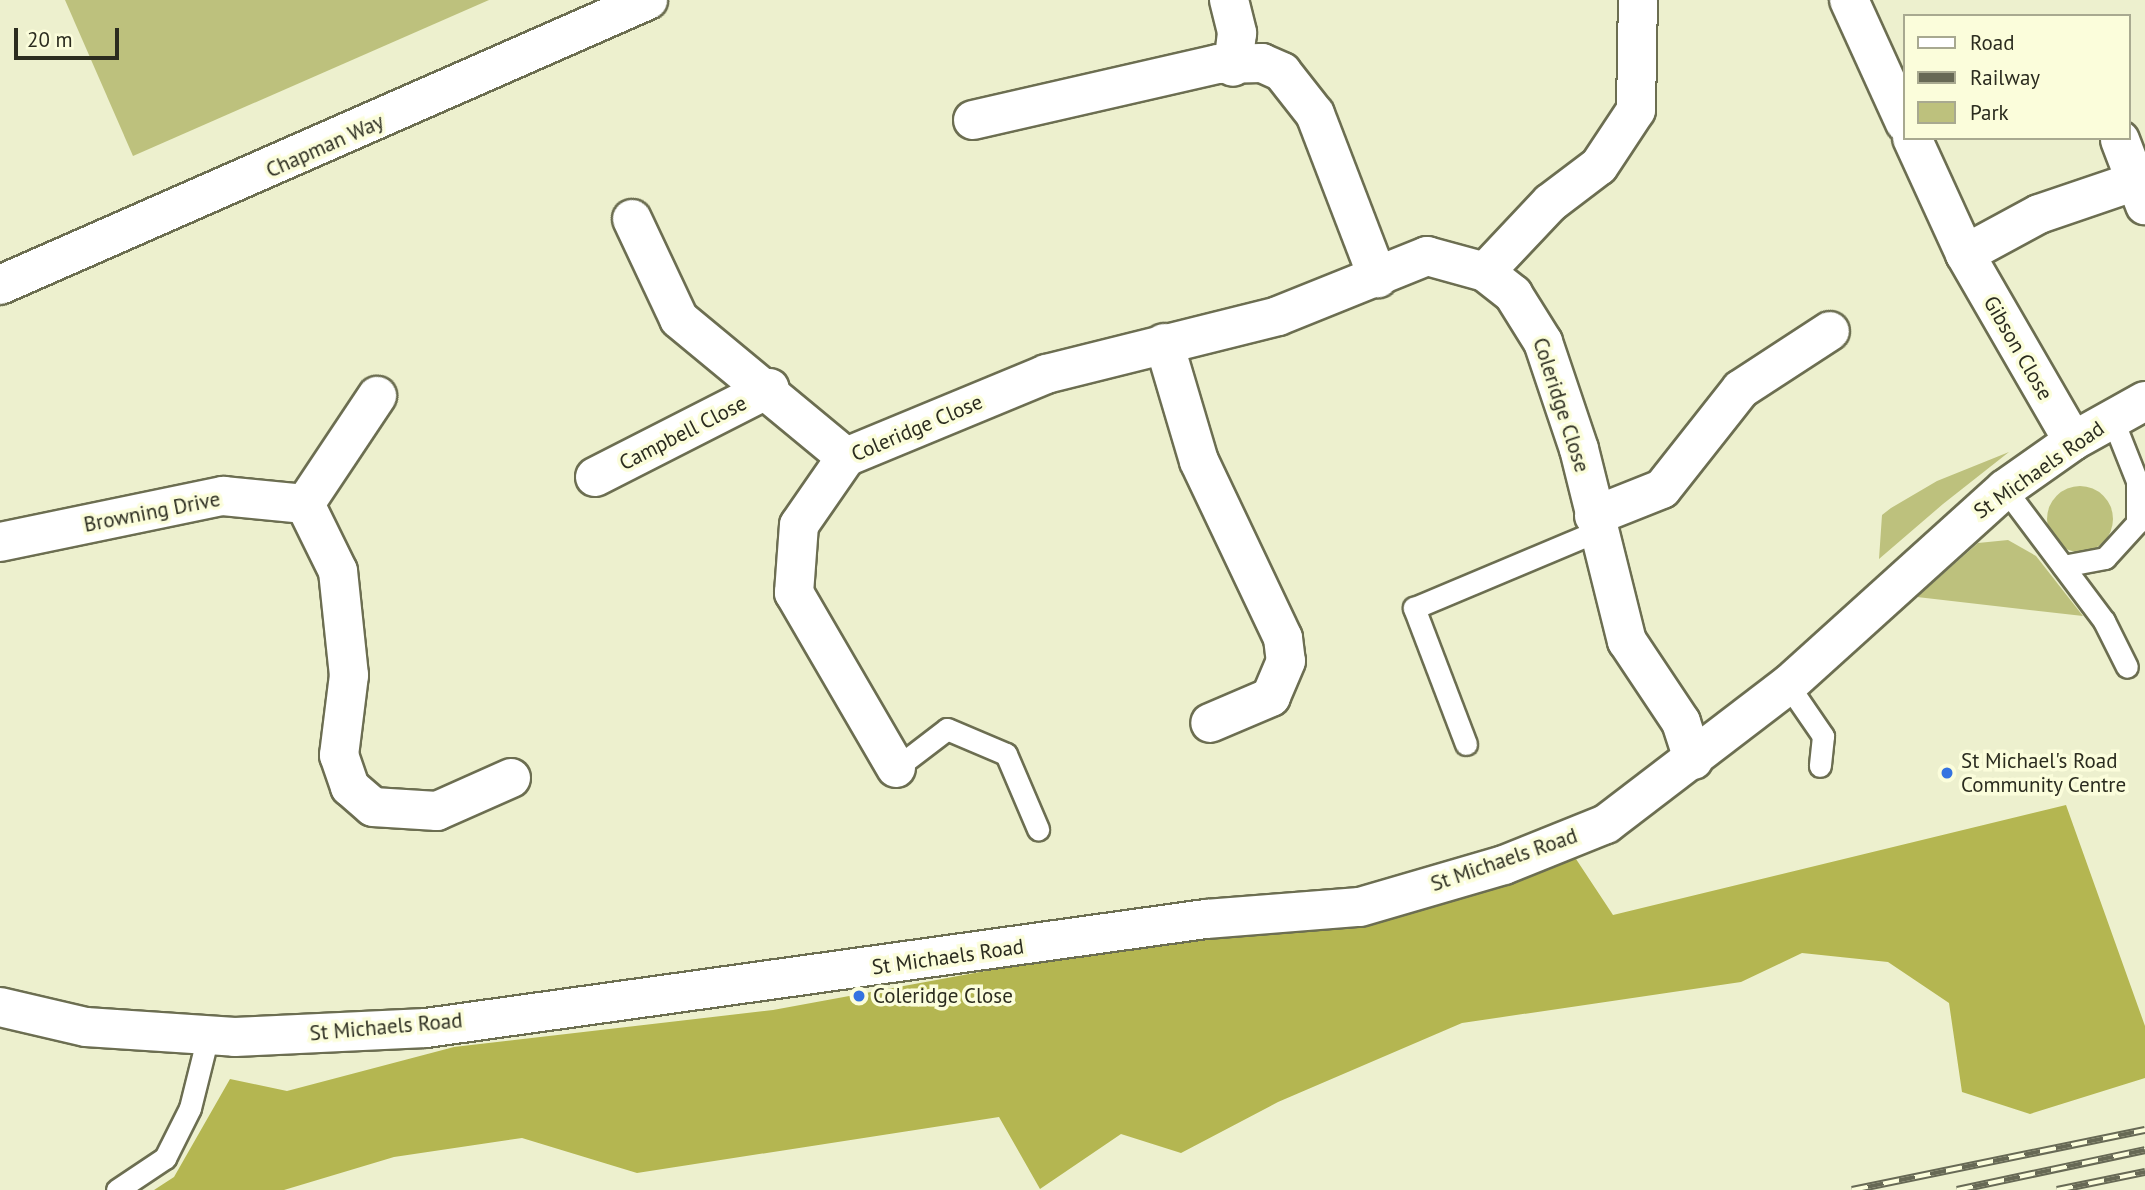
<!DOCTYPE html>
<html>
<head>
<meta charset="utf-8">
<style>
  body { margin:0 }
  #map { position:relative; width:2145px; height:1190px; overflow:hidden; background:#edf0ce; font-family:"PT Sans",sans-serif }
  div>[style] { position:absolute }
  [style*='--x'] { left:calc(var(--x)*1px); top:calc(var(--y)*1px); width:calc(var(--w)*1px); rotate:calc(var(--a)*1deg) }
  .green>* { inset:0; background:#bdc17d }
  .round { border-radius:50% }
  .forest>* { inset:0; background:#b4b651 }
  .roads { filter:drop-shadow(2px 0 #6c6e51) drop-shadow(-2px 0 #6c6e51) drop-shadow(0 2px #6c6e51) drop-shadow(0 -2px #6c6e51) }
  .service>* { height:21px; margin:-10.5px; padding:0 10.5px; transform-origin:10.5px; border-radius:10.5px; background:#fff }
  .minor>* { height:38px; margin:-19px; padding:0 19px; transform-origin:19px; border-radius:19px; background:#fff }
  .rail>* { height:8px; margin-top:-4px; transform-origin:0; background:repeating-linear-gradient(90deg,#fbfddb 0 16px,#676955 0 32px); box-sizing:border-box; border-block:2px solid #676955 }
  .dots>* { width:19px; height:19px; translate:-50% -50%; box-sizing:border-box; border:4px solid #fbfddb; border-radius:50% }
  span { translate:-50% -50%; white-space:nowrap; text-align:center; line-height:1.15; -webkit-text-stroke:7px #fbfddb; paint-order:stroke }
  .street-label { font-size:21px; color:#2b2c1f }
  .poi-label { font-size:21px; color:#2b2c1f }
  .left { translate:0 -50%; text-align:left }
  .legend { position:absolute; left:1903px; top:14px; width:228px; height:126px; box-sizing:border-box; background:#fbfddb; border:2px solid #a8a990; margin:0; padding:9px 12px; list-style:none; font-size:21px; color:#2b2c1f }
  .legend li { display:flex; align-items:center; gap:14px; height:35px }
  .legend b { width:35px; border:2px solid #a8a990 }
  .scale { position:absolute; left:14px; top:28px; width:105px; height:32px; box-sizing:border-box; border:4px solid #2b2c1f; border-top:0; padding-left:9px; font-size:21px; line-height:24px; white-space:nowrap; color:#2b2c1f; -webkit-text-stroke:5px #fbfddb; paint-order:stroke }
</style>
</head>
<body>
<div id="map">
  <div class="green">
    <i style="clip-path:polygon(65px 0,489px 0,133px 156px)"></i>
    <i style="clip-path:polygon(2009px 452px,1943px 504px,1879px 559px,1882px 515px,1891px 508px,1937px 481px)"></i>
    <i class="round" style="left:2047px;top:486px;width:66px;height:66px"></i>
    <i style="clip-path:polygon(2008px 540px,2036px 556px,2083px 616px,1917px 597px,1978px 543px)"></i>
  </div>
  <div class="forest">
    <i style="clip-path:polygon(2066px 805px,2145px 1026px,2145px 1078px,2030px 1114px,1962px 1092px,1949px 1003px,1888px 962px,1802px 953px,1741px 982px,1462px 1023px,1278px 1102px,1181px 1153px,1121px 1134px,1040px 1189px,999px 1117px,637px 1173px,522px 1138px,394px 1157px,284px 1190px,154px 1190px,174px 1177px,230px 1079px,287px 1091px,454px 1047px,773px 1010px,1246px 923px,1361px 919px,1576px 859px,1613px 915px)"></i>
  </div>
  <div class="roads">
    <div class="service">
      <i style="--x:2005;--y:489;--w:165;--a:53.1"></i>
      <i style="--x:2104;--y:621;--w:51;--a:63.4"></i>
      <i style="--x:2063;--y:566;--w:43;--a:-10.8"></i>
      <i style="--x:2105;--y:558;--w:47;--a:-47.6"></i>
      <i style="--x:2137;--y:523;--w:42;--a:-90"></i>
      <i style="--x:2137;--y:481;--w:68;--a:-111.6"></i>
      <i style="--x:1788;--y:685;--w:62;--a:55.5"></i>
      <i style="--x:1823;--y:736;--w:30;--a:96"></i>
      <i style="--x:1466;--y:744;--w:146;--a:-110.9"></i>
      <i style="--x:1414;--y:608;--w:199;--a:-22.8"></i>
      <i style="--x:896;--y:768;--w:64;--a:-37.4"></i>
      <i style="--x:947;--y:729;--w:64;--a:23"></i>
      <i style="--x:1006;--y:754;--w:82;--a:66.9"></i>
      <i style="--x:117;--y:1190;--w:58;--a:-33.7"></i>
      <i style="--x:165;--y:1158;--w:56;--a:-63.4"></i>
      <i style="--x:190;--y:1108;--w:74;--a:-76"></i>
    </div>
    <div class="minor">
      <i style="--x:1229;--y:0;--w:34;--a:76"></i>
      <i style="--x:1237;--y:33;--w:34;--a:97"></i>
      <i style="--x:1849;--y:0;--w:135;--a:65.5"></i>
      <i style="--x:973;--y:120;--w:251;--a:-12.9"></i>
      <i style="--x:1218;--y:64;--w:44;--a:-1.3"></i>
      <i style="--x:1262;--y:63;--w:22;--a:24"></i>
      <i style="--x:1282;--y:72;--w:53;--a:51.8"></i>
      <i style="--x:1315;--y:114;--w:176;--a:69"></i>
      <i style="--x:1912;--y:138;--w:128;--a:65.4"></i>
      <i style="--x:1965;--y:254;--w:216;--a:60"></i>
      <i style="--x:2120;--y:140;--w:70;--a:69"></i>
      <i style="--x:632;--y:219;--w:110;--a:64.8"></i>
      <i style="--x:679;--y:319;--w:217;--a:39.6"></i>
      <i style="--x:1965;--y:254;--w:84;--a:-28.4"></i>
      <i style="--x:2039;--y:214;--w:102;--a:-18.8"></i>
      <i style="--x:1485;--y:272;--w:95;--a:-46.7"></i>
      <i style="--x:1550;--y:203;--w:61;--a:-37.1"></i>
      <i style="--x:1599;--y:166;--w:67;--a:-56.5"></i>
      <i style="--x:1636;--y:110;--w:110;--a:-89"></i>
      <i style="--x:0;--y:285;--w:708;--a:-23.74"></i>
      <i style="--x:1164;--y:343;--w:123;--a:73.5"></i>
      <i style="--x:1199;--y:461;--w:196;--a:64.6"></i>
      <i style="--x:1283;--y:638;--w:23;--a:83"></i>
      <i style="--x:1286;--y:661;--w:39;--a:113"></i>
      <i style="--x:1271;--y:697;--w:66;--a:156.9"></i>
      <i style="--x:595;--y:477;--w:196;--a:-27"></i>
      <i style="--x:305;--y:504;--w:130;--a:-56.3"></i>
      <i style="--x:1594;--y:516;--w:73;--a:-21.7"></i>
      <i style="--x:1662;--y:489;--w:127;--a:-51.7"></i>
      <i style="--x:1741;--y:389;--w:106;--a:-33.1"></i>
      <i style="--x:0;--y:542;--w:228;--a:-11.7"></i>
      <i style="--x:223;--y:496;--w:82;--a:5.6"></i>
      <i style="--x:305;--y:504;--w:75;--a:63.8"></i>
      <i style="--x:338;--y:571;--w:105;--a:84"></i>
      <i style="--x:349;--y:675;--w:81;--a:97.1"></i>
      <i style="--x:339;--y:755;--w:34;--a:71"></i>
      <i style="--x:350;--y:787;--w:30;--a:41"></i>
      <i style="--x:373;--y:807;--w:64;--a:3.6"></i>
      <i style="--x:437;--y:811;--w:81;--a:-24"></i>
      <i style="--x:896;--y:768;--w:203;--a:-120.2"></i>
      <i style="--x:794;--y:593;--w:68;--a:-85.8"></i>
      <i style="--x:799;--y:525;--w:83;--a:-55.3"></i>
      <i style="--x:846;--y:457;--w:217;--a:-22.5"></i>
      <i style="--x:1046;--y:374;--w:239;--a:-14"></i>
      <i style="--x:1278;--y:316;--w:161;--a:-21.9"></i>
      <i style="--x:1427;--y:256;--w:60;--a:15.4"></i>
      <i style="--x:1485;--y:272;--w:36;--a:38"></i>
      <i style="--x:1513;--y:294;--w:57;--a:58"></i>
      <i style="--x:1543;--y:342;--w:113;--a:71.4"></i>
      <i style="--x:1579;--y:449;--w:198;--a:76"></i>
      <i style="--x:1627;--y:641;--w:97;--a:56.3"></i>
      <i style="--x:1681;--y:722;--w:40;--a:72"></i>
      <i style="--x:0;--y:1007;--w:88;--a:13.1"></i>
      <i style="--x:86;--y:1027;--w:149;--a:3.8"></i>
      <i style="--x:235;--y:1037;--w:191;--a:-2.7"></i>
      <i style="--x:426;--y:1028;--w:788;--a:-7.96"></i>
      <i style="--x:1206;--y:919;--w:154;--a:-4.5"></i>
      <i style="--x:1360;--y:907;--w:150;--a:-16.3"></i>
      <i style="--x:1504;--y:865;--w:110;--a:-21.9"></i>
      <i style="--x:1606;--y:824;--w:229;--a:-37.4"></i>
      <i style="--x:1788;--y:685;--w:292;--a:-42.1"></i>
      <i style="--x:2005;--y:489;--w:83;--a:-35.2"></i>
      <i style="--x:2073;--y:441;--w:82;--a:-29.1"></i>
    </div>
  </div>
  <div class="rail">
    <i style="--x:1852;--y:1190;--w:299;--a:-11.6"></i>
    <i style="--x:1957;--y:1190;--w:192;--a:-12"></i>
    <i style="--x:2057;--y:1190;--w:90;--a:-11.6"></i>
  </div>
  <div class="dots">
    <i style="left:1947px;top:773px;background:#3473e1"></i>
    <i style="left:859px;top:996px;background:#3473e1"></i>
  </div>
  <div class="street-label">
    <span style="left:325px;top:146px;rotate:-24deg">Chapman Way</span>
    <span style="left:2018px;top:348px;rotate:60deg">Gibson Close</span>
    <span style="left:1561px;top:405px;rotate:72deg">Coleridge Close</span>
    <span style="left:917px;top:428px;rotate:-23deg">Coleridge Close</span>
    <span style="left:683px;top:433px;rotate:-27deg">Campbell Close</span>
    <span style="left:2039px;top:470px;rotate:-35deg">St Michaels Road</span>
    <span style="left:152px;top:512px;rotate:-11deg">Browning Drive</span>
    <span style="left:1504px;top:860px;rotate:-19deg">St Michaels Road</span>
    <span style="left:948px;top:957px;rotate:-8deg">St Michaels Road</span>
    <span style="left:386px;top:1027px;rotate:-5deg">St Michaels Road</span>
  </div>
  <div class="poi-label">
    <span class="left" style="left:1961px;top:773px">St Michael's Road<br>Community Centre</span>
    <span class="left" style="left:873px;top:996px">Coleridge Close</span>
  </div>
  <ul class="legend">
  <li><b style="height:9px;background:#fff"></b>Road</li>
  <li><b style="height:9px;background:#676955"></b>Railway</li>
  <li><b style="height:19px;background:#bdc17d"></b>Park</li>
  </ul>
  <div class="scale">20 m</div>
</div>
</body>
</html>
